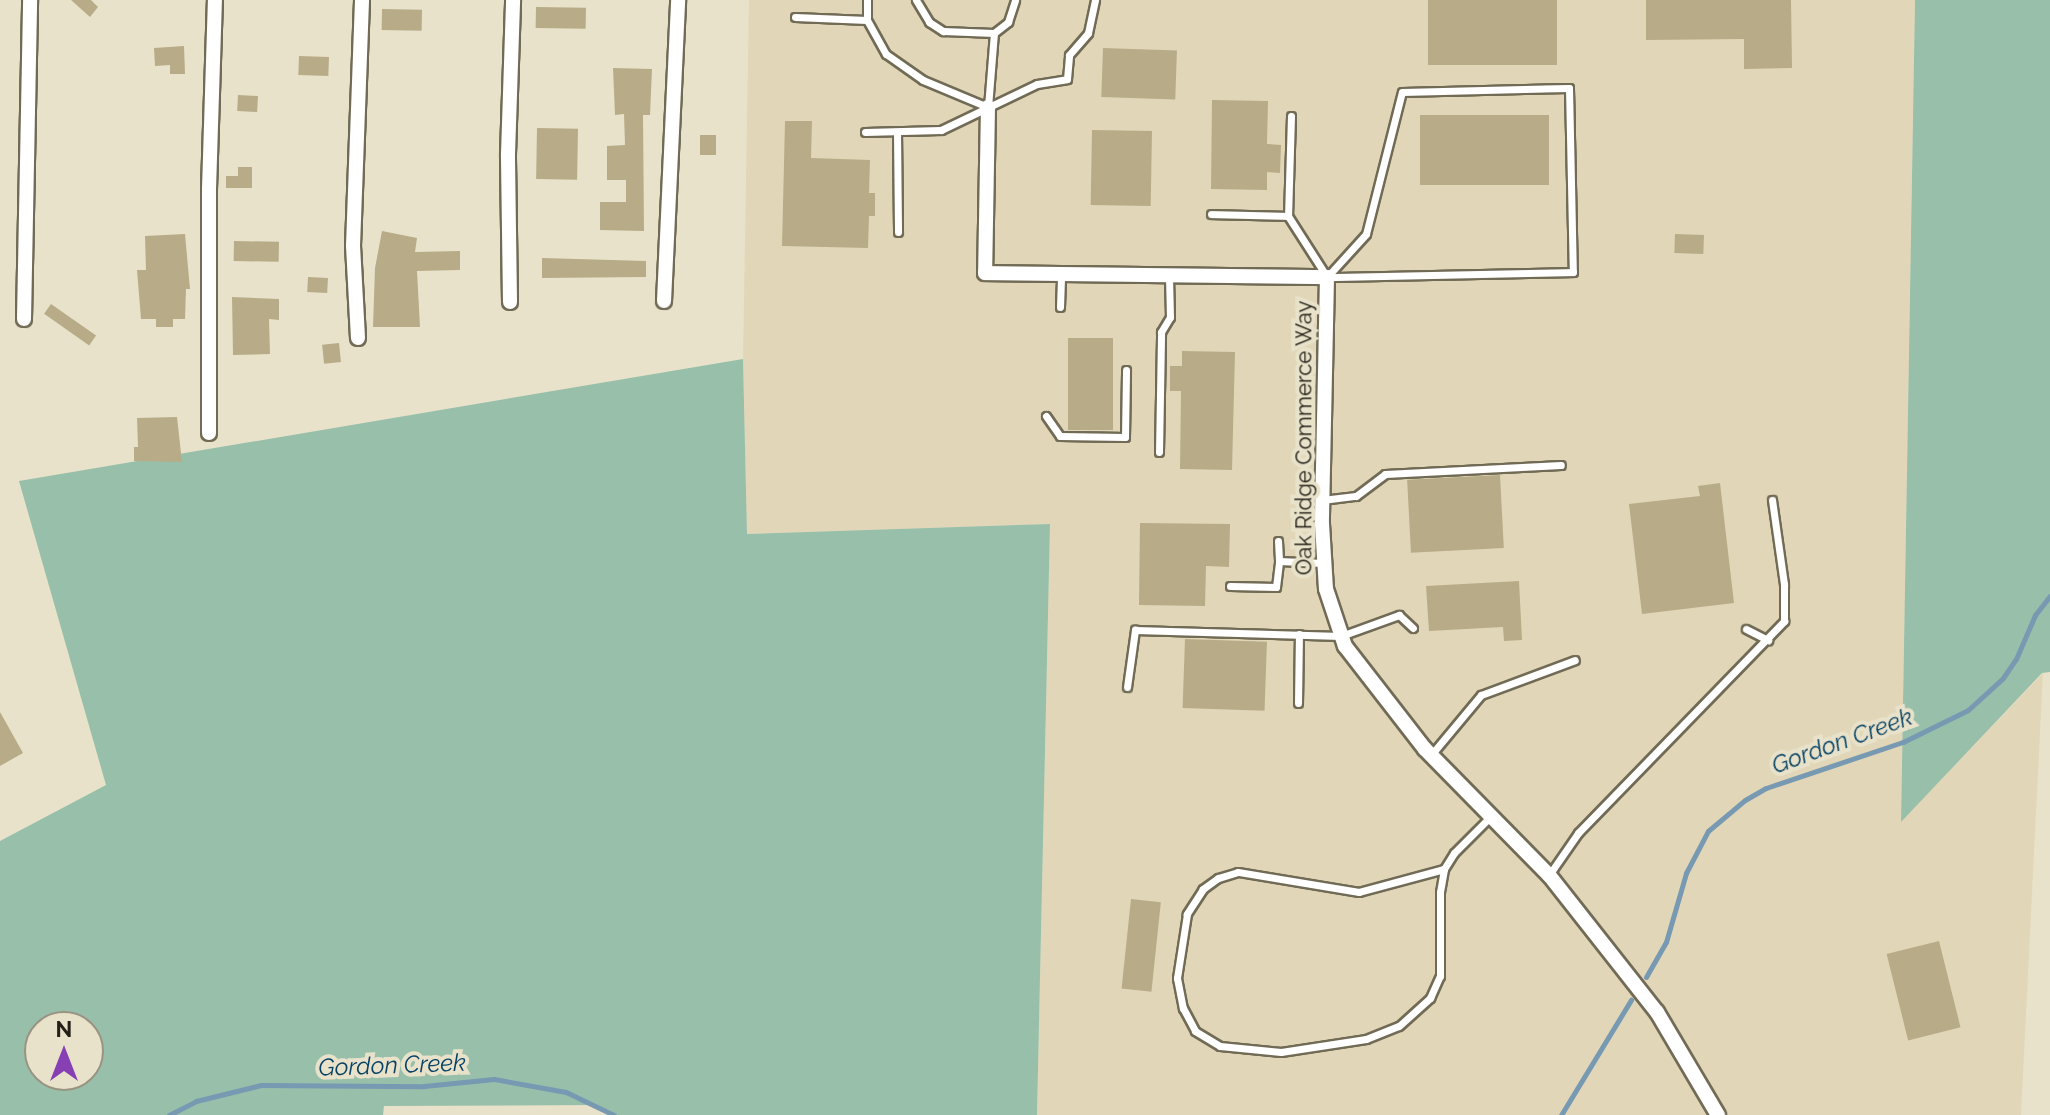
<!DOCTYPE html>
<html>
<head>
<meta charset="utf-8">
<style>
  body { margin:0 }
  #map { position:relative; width:2050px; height:1115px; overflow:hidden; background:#e9e2ca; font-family:Raleway,sans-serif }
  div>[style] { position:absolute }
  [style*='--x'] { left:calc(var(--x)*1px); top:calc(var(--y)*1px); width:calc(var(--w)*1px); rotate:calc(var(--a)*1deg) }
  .built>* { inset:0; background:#e1d7b8 }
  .forest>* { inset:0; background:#98bfaa }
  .stream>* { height:5px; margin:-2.5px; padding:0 2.5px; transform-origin:2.5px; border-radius:2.5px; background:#7899b2 }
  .building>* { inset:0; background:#b7ac87; transform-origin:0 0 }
  .roads { filter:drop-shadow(2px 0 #716b56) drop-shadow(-2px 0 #716b56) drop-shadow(0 2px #716b56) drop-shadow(0 -2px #716b56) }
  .lane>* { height:7px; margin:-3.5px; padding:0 3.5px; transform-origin:3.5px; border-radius:3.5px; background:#fff }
  .street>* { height:14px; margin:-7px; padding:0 7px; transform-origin:7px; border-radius:7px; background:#fff }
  span { translate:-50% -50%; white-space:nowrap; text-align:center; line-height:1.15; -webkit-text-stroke:8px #e9e2ca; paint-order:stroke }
  .street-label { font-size:22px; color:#222017 }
  .water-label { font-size:24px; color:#074265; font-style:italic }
  .north { position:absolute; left:24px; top:1011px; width:80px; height:80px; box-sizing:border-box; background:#e9e2ca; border:2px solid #999482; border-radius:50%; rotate:0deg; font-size:22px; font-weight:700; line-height:32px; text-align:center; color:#222017 }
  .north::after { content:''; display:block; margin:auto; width:28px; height:36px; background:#8640b4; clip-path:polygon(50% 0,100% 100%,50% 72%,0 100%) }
</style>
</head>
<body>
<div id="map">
  <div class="built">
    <i style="clip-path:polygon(749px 0,1915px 0,1901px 821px,2043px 673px,2021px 1115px,1037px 1115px,1050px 524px,747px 534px,743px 359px)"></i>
  </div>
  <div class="forest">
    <i style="clip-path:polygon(1915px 0,2050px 0,2050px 672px,2042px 673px,1901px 822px)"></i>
    <i style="clip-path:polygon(evenodd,743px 359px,747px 534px,1050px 524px,1037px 1115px,610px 1115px,597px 1105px,384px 1106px,383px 1115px,0 1115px,0 841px,106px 785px,19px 481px,743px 359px,40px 1027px,88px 1027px,88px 1075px,40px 1075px,40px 1027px)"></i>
  </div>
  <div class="stream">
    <i style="--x:1646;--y:977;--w:40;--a:-60.3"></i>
    <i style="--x:1666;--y:942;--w:72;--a:-73.8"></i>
    <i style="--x:1686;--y:873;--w:47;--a:-62.4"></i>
    <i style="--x:1708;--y:831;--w:48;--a:-40"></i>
    <i style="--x:1745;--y:800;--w:24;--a:-30"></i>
    <i style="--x:1766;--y:788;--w:145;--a:-18.6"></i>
    <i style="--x:1903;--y:742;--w:72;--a:-26.2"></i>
    <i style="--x:1968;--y:710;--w:47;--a:-42.4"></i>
    <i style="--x:2003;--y:678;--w:23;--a:-56"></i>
    <i style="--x:2016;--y:659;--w:48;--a:-66.6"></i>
    <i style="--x:2035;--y:615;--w:24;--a:-52"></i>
    <i style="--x:169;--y:1115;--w:30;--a:-27"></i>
    <i style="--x:196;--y:1101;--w:67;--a:-13.8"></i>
    <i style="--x:261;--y:1085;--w:163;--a:0.4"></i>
    <i style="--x:424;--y:1086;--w:70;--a:-5.7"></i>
    <i style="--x:494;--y:1079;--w:73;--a:10.2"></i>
    <i style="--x:566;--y:1092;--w:53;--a:25.6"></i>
    <i style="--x:1561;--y:1115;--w:135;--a:-58.7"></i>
  </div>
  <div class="building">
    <i style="clip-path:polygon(71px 0,91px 0,98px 7px,90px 17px)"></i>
    <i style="left:1428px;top:0;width:129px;height:65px"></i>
    <i style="clip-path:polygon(1646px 0,1791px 0,1792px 68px,1744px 69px,1744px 39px,1646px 40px)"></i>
    <i style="left:536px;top:7px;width:50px;height:21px;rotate:1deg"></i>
    <i style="left:382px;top:9px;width:40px;height:21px;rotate:1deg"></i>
    <i style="clip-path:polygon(184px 46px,185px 74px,170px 74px,170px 65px,155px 66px,154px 48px)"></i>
    <i style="left:1103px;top:48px;width:74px;height:49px;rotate:2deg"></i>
    <i style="left:299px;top:56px;width:30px;height:19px;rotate:2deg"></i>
    <i style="clip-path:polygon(613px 68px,652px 69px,650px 115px,643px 115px,644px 231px,600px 230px,600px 202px,626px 202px,626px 180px,607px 180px,607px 146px,625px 145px,624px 114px,615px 115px)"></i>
    <i style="left:238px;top:95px;width:20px;height:16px;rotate:3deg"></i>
    <i style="clip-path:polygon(1212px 100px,1268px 101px,1267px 144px,1281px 145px,1280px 173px,1267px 172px,1267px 190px,1211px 189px)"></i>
    <i style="left:1549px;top:115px;width:70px;height:129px;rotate:90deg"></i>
    <i style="clip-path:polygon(785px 121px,812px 121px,811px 158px,870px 160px,869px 193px,875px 193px,875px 216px,869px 216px,868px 248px,782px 246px)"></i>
    <i style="left:537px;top:128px;width:41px;height:51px;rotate:1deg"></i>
    <i style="left:1092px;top:130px;width:60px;height:75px;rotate:1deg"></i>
    <i style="left:716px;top:135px;width:20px;height:16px;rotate:90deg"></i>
    <i style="clip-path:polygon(238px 167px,252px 167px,252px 188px,226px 188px,226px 176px,238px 176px)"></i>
    <i style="clip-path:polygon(382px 231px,417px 238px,415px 252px,460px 251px,460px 270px,417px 271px,420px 327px,373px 327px,375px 268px)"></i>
    <i style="clip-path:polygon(185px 234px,190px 289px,186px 289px,185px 319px,173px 319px,173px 327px,156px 327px,156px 319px,141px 319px,137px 270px,146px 270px,145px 236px)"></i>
    <i style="left:1675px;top:234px;width:29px;height:19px;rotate:2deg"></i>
    <i style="left:234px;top:241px;width:45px;height:20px;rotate:1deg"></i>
    <i style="clip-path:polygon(542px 258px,646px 261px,646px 277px,542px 278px)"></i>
    <i style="left:308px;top:277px;width:20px;height:15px;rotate:3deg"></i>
    <i style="clip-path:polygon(232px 297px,279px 299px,279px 320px,269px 319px,270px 354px,233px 355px)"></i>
    <i style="left:51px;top:304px;width:55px;height:12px;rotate:35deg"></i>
    <i style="left:1068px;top:338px;width:45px;height:92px"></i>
    <i style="left:339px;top:343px;width:19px;height:17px;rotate:84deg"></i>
    <i style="clip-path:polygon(1182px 351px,1235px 352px,1232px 470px,1180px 469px,1181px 391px,1170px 391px,1170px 366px,1182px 366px)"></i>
    <i style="clip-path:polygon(177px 417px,182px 462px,134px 461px,134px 447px,138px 447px,137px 418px)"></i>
    <i style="left:1500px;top:475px;width:73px;height:93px;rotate:87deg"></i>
    <i style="clip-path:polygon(1720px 483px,1734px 603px,1642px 614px,1629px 504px,1700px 496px,1698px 486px)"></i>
    <i style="clip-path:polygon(1140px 523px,1230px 524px,1229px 567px,1206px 566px,1205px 606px,1139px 605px)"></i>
    <i style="clip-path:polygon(1519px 581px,1522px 640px,1504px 641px,1503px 627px,1429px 631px,1426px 586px)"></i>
    <i style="left:1185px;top:639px;width:82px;height:69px;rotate:2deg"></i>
    <i style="clip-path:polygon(0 712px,23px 753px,0 766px)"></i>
    <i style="left:1131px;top:899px;width:30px;height:90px;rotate:6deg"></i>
    <i style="left:1939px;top:941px;width:89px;height:54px;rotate:76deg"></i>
  </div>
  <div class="roads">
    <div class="lane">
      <i style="--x:916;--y:0;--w:26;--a:59"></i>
      <i style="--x:929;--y:22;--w:17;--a:33"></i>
      <i style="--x:943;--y:31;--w:51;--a:2.2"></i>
      <i style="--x:994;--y:33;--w:18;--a:-38"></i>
      <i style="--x:1008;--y:22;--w:23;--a:-72"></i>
      <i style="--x:795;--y:17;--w:72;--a:2.4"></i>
      <i style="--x:867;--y:20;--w:20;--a:-90"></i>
      <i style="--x:867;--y:20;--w:39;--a:61"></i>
      <i style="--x:886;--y:54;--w:45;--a:35.1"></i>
      <i style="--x:923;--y:80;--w:70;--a:22.6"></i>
      <i style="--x:988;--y:107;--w:74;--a:-85.4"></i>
      <i style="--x:1291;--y:116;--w:100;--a:91.7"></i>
      <i style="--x:1288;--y:216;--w:72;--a:57.4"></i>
      <i style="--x:1327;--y:277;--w:58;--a:-47.8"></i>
      <i style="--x:1366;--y:234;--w:146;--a:-75.8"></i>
      <i style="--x:1402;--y:92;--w:167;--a:-1.4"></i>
      <i style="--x:1569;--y:88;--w:184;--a:88.8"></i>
      <i style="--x:1573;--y:272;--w:246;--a:178.8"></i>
      <i style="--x:865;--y:132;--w:76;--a:-1.5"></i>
      <i style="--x:941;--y:130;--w:106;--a:-25.6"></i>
      <i style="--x:1037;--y:84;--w:30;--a:-9"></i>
      <i style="--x:1067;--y:79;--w:24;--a:-85"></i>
      <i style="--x:1069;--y:55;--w:29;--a:-49"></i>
      <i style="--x:1088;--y:33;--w:34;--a:-78"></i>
      <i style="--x:897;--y:132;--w:100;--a:89.4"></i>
      <i style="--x:1211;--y:214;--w:77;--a:1.5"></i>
      <i style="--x:1060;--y:307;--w:33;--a:-88"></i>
      <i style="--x:1046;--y:416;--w:24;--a:55"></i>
      <i style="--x:1060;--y:436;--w:65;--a:0.9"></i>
      <i style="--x:1125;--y:437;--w:67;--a:-89.1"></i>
      <i style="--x:1159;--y:452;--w:120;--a:-89"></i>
      <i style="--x:1161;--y:332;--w:17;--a:-59"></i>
      <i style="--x:1170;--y:317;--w:42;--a:-91.4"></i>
      <i style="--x:1322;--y:500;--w:34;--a:-7"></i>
      <i style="--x:1356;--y:496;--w:36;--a:-37"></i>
      <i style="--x:1385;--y:474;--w:176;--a:-2.9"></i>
      <i style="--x:1278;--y:541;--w:20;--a:87"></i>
      <i style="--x:1279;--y:561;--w:45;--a:2.5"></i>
      <i style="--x:1230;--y:586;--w:46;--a:1.2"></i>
      <i style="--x:1276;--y:587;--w:26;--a:-83"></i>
      <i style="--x:1746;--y:629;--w:25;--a:27"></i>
      <i style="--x:1127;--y:687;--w:58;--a:-82"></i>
      <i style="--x:1135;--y:630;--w:206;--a:1.7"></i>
      <i style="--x:1341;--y:636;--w:62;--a:-19.9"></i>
      <i style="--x:1399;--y:615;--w:19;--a:43"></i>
      <i style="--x:1298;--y:703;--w:69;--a:-89.2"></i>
      <i style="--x:1431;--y:755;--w:78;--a:-50.2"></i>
      <i style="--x:1481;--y:695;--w:100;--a:-20.4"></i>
      <i style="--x:1444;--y:869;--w:88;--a:164.9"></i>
      <i style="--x:1359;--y:892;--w:123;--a:-170.6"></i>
      <i style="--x:1238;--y:872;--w:21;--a:163"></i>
      <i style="--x:1218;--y:878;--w:19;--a:144"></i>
      <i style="--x:1203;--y:889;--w:30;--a:123"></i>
      <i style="--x:1187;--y:914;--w:65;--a:98.9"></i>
      <i style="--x:1177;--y:978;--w:31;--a:79"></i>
      <i style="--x:1183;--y:1008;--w:26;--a:62"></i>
      <i style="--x:1195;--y:1031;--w:29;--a:31"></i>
      <i style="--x:1220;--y:1046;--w:61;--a:5.6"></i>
      <i style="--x:1281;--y:1052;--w:86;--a:-8.7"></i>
      <i style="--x:1366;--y:1039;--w:35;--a:-22"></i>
      <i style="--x:1399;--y:1026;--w:42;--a:-42.1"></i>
      <i style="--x:1430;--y:998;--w:24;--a:-66"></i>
      <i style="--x:1440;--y:976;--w:84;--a:-90"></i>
      <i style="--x:1440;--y:892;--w:23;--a:-80"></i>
      <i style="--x:1444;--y:869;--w:19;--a:-58"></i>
      <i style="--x:1454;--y:853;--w:52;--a:-45"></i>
      <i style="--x:1549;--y:875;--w:51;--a:-55.4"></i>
      <i style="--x:1578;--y:833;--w:296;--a:-45.8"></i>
      <i style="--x:1784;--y:621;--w:37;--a:-90"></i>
      <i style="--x:1784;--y:584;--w:85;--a:-98.1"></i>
    </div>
    <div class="street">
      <i style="--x:988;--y:107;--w:166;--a:91"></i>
      <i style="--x:985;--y:273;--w:342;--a:0.7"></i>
      <i style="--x:1327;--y:277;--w:247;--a:91.2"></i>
      <i style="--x:1322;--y:524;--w:65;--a:86.5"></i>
      <i style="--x:1326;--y:589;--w:60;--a:71.6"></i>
      <i style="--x:1345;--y:646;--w:130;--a:52.2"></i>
      <i style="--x:1425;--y:749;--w:177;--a:45.5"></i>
      <i style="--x:1549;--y:875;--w:174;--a:51.8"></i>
      <i style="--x:1657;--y:1012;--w:120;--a:59.4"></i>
      <i style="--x:664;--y:301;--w:301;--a:-87.3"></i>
      <i style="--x:510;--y:302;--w:148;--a:-90.8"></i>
      <i style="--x:508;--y:154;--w:154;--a:-88.1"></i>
      <i style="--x:24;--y:319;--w:319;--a:-88.9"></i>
      <i style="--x:358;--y:338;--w:92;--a:-93.1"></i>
      <i style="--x:353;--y:246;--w:246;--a:-87.9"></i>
      <i style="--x:209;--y:433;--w:244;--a:-90"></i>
      <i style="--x:209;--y:189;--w:189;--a:-88.2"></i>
    </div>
  </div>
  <div class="street-label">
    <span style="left:1304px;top:438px;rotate:-90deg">Oak Ridge Commerce Way</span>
  </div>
  <div class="water-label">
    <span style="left:1842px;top:741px;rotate:-20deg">Gordon Creek</span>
    <span style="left:392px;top:1065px;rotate:-2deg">Gordon Creek</span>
  </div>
  <div class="north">N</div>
</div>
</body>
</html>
